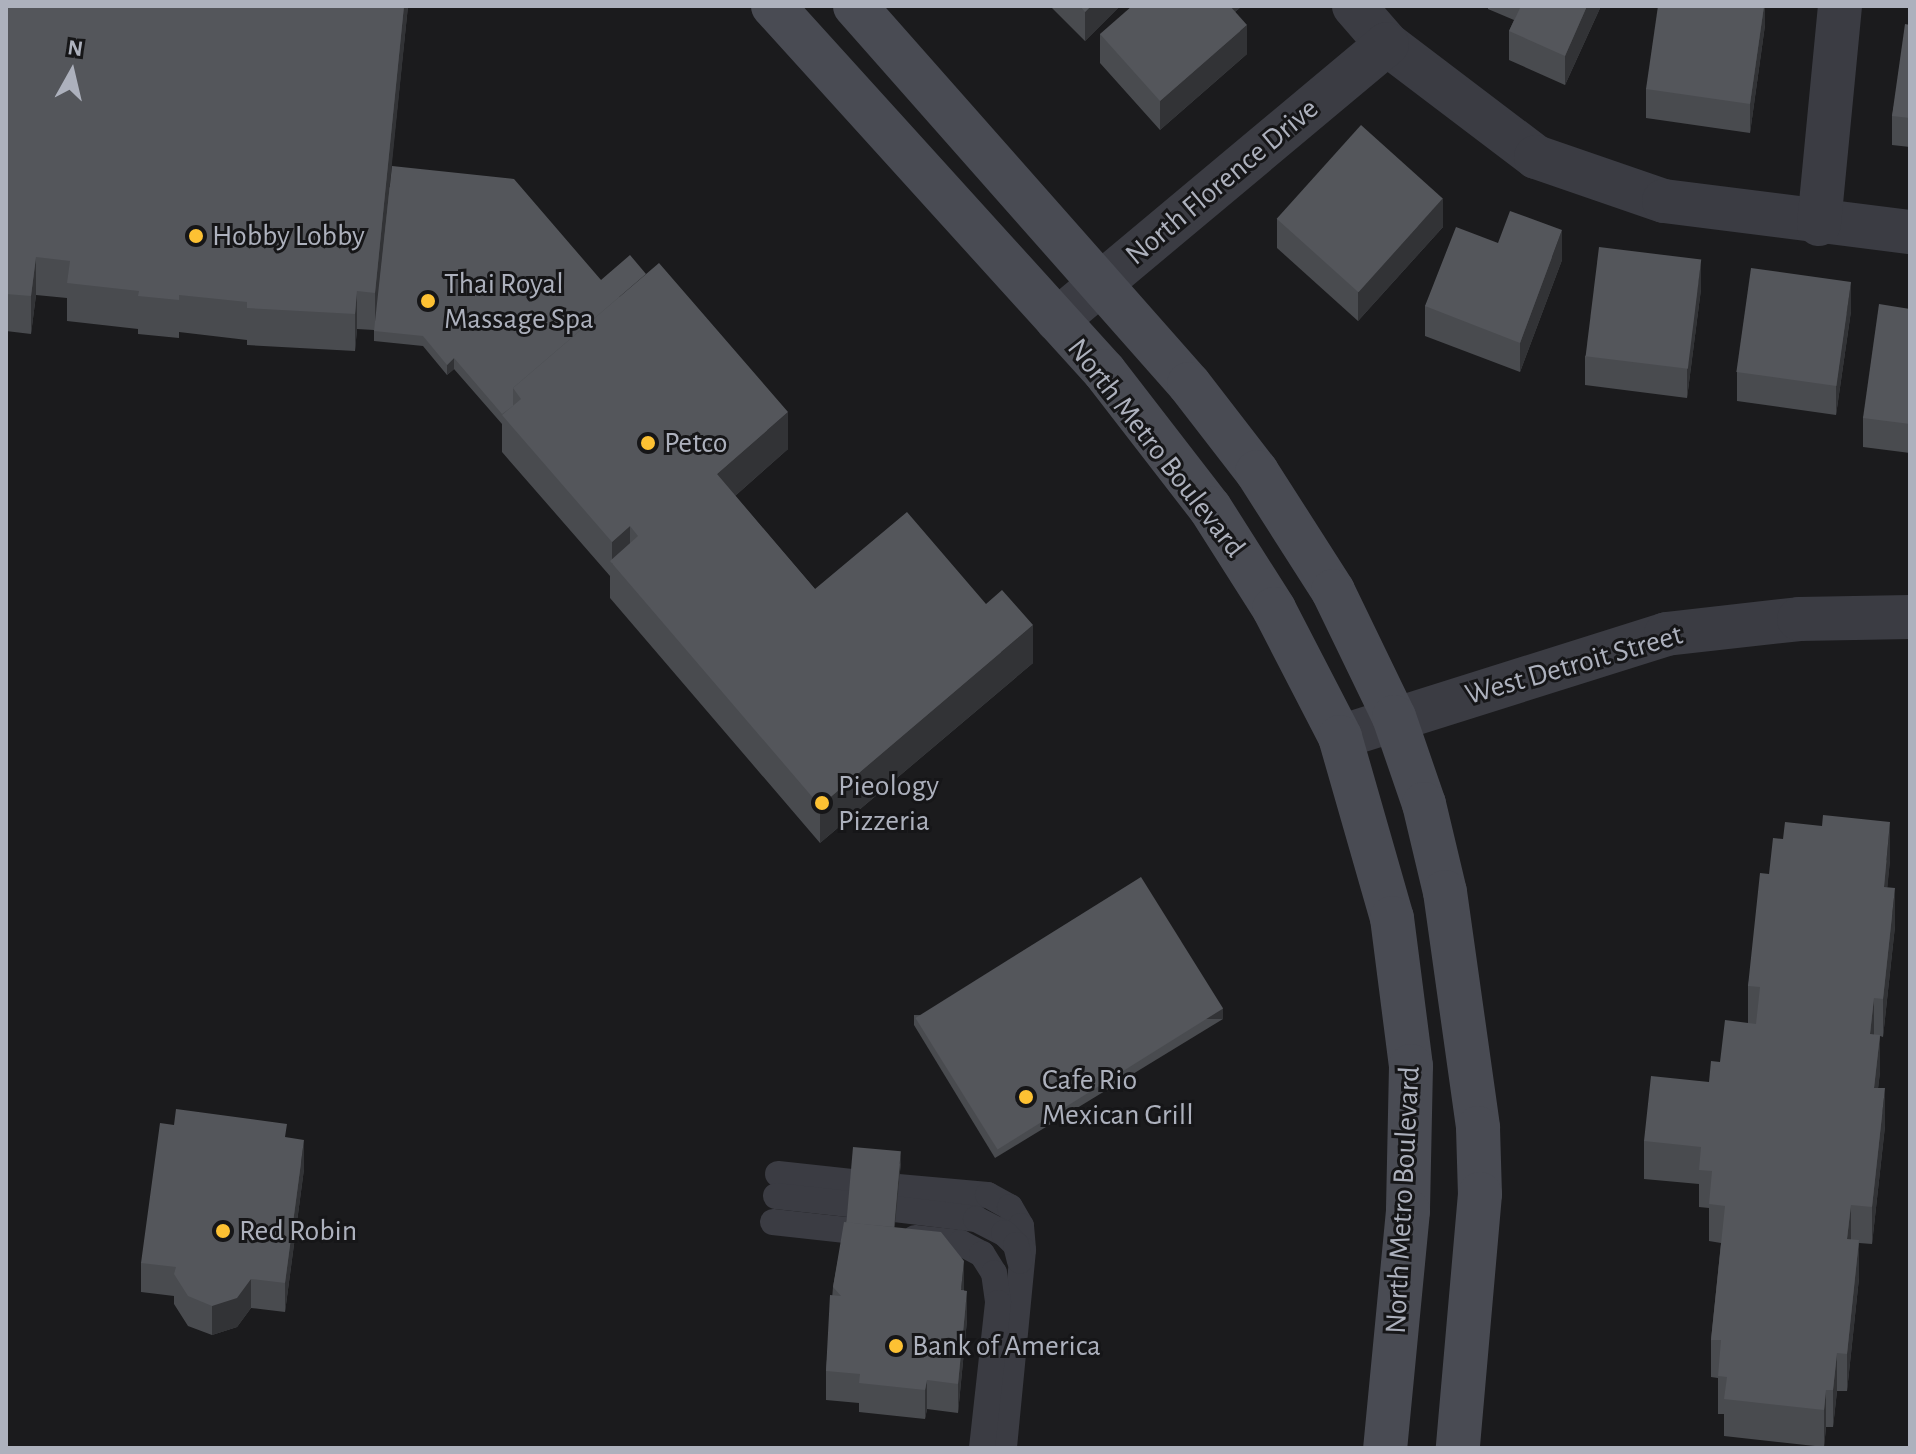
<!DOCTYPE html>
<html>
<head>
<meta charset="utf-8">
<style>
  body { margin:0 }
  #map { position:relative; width:1916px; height:1454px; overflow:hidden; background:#1b1b1d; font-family:"Alegreya Sans",sans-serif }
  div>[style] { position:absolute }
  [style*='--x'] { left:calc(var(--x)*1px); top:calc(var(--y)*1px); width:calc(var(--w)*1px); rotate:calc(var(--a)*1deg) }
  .lane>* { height:26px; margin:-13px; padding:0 13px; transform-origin:13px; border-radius:13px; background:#3b3c43 }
  .street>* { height:44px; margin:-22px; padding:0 22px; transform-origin:22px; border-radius:22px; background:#3b3c43 }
  .secondary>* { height:44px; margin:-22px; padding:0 22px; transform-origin:22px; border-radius:22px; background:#494b53 }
  .wall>* { inset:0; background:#494b4f }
  .shaded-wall>* { inset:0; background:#323336; transform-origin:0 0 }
  .building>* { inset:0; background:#54565b; transform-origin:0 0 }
  .dots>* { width:22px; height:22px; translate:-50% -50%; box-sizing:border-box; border:4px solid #161618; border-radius:50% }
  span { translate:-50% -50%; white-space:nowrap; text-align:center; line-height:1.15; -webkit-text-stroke:6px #161618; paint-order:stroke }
  .street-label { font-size:30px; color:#adb1bd }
  .poi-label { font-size:30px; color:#adb1bd }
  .left { translate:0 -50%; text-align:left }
  .frame { position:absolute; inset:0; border:8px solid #adb1bd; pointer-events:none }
  .north { position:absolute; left:32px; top:32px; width:80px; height:80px; -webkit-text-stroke:6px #161618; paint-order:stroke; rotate:8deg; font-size:22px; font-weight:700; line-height:32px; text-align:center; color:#adb1bd }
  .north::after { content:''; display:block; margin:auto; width:28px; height:36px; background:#adb1bd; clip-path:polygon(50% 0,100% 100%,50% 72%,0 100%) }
</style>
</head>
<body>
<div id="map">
  <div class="lane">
    <i style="--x:778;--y:1174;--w:74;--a:6.2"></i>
    <i style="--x:898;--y:1187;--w:90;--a:5.1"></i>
    <i style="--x:988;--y:1195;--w:25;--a:29"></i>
    <i style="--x:1010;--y:1207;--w:22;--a:60"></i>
    <i style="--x:1021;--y:1226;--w:24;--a:85"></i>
    <i style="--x:1023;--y:1250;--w:199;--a:95.5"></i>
    <i style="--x:776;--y:1196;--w:73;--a:6.3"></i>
    <i style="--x:895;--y:1209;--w:82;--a:7"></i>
    <i style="--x:976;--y:1219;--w:31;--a:27"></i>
    <i style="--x:1004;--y:1233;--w:17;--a:45"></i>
    <i style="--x:1016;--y:1245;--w:16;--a:76"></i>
    <i style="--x:773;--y:1222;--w:73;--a:6.3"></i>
    <i style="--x:915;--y:1238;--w:46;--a:6.2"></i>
    <i style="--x:961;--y:1243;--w:24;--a:28"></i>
    <i style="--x:982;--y:1254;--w:22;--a:58"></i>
    <i style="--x:994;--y:1273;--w:30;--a:82"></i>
    <i style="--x:998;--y:1303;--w:146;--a:96.3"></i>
  </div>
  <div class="street">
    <i style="--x:1354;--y:6;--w:50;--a:49"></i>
    <i style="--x:1387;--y:44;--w:187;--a:37.2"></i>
    <i style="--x:1536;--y:157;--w:135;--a:19"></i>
    <i style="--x:1664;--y:201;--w:248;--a:7.2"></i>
    <i style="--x:1819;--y:224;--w:219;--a:-84.5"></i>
    <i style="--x:1057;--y:320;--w:430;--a:-39.9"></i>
    <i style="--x:1340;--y:737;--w:342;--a:-17.5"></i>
    <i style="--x:1666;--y:634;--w:134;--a:-6.4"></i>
    <i style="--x:1799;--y:619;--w:111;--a:-1"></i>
  </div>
  <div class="secondary">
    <i style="--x:773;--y:6;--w:493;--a:47.8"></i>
    <i style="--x:1104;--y:371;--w:173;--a:52.3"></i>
    <i style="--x:1210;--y:508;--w:120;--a:57.6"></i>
    <i style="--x:1274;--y:609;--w:144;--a:62.7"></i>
    <i style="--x:1340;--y:737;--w:188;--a:74"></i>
    <i style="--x:1392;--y:918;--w:149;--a:82.7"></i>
    <i style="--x:1411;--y:1066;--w:145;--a:91.2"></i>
    <i style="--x:1408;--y:1211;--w:238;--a:95.5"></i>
    <i style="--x:855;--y:6;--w:504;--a:48.54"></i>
    <i style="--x:1189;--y:384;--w:111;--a:52.3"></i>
    <i style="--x:1257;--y:472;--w:141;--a:57.4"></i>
    <i style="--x:1333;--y:591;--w:140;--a:64.2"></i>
    <i style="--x:1394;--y:717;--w:92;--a:71"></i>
    <i style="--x:1424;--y:804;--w:90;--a:76.6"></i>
    <i style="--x:1445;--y:892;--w:238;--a:82"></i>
    <i style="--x:1478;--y:1128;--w:66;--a:88.3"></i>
    <i style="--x:1480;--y:1194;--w:255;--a:95"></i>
  </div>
  <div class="wall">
    <i style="clip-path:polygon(6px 6px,408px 6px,389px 187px,601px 280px,788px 449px,735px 496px,815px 589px,1033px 663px,820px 843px,610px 598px,610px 576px,502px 452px,502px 424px,454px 369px,447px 375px,423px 346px,374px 341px,374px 330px,357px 329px,355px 351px,247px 345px,247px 340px,179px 332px,179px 338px,138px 334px,138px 329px,67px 321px,67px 298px,36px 295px,31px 334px,6px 331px)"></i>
    <i style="clip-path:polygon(1050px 6px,1120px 6px,1085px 41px)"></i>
    <i style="clip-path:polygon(1242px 6px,1235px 12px,1247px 54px,1160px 130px,1100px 63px,1100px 34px)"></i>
    <i style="clip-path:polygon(1488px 6px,1601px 6px,1565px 85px,1509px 60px,1509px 31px,1514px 20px,1488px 9px)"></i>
    <i style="clip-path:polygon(1765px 6px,1765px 25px,1750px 133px,1646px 118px,1646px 89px)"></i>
    <i style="clip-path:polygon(1910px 25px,1910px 147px,1892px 145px,1892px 116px)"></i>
    <i style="clip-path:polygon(1277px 219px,1443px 227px,1358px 321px,1277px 248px)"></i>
    <i style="clip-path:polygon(1498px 243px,1562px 260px,1520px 372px,1425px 336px,1425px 306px)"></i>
    <i style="clip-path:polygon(1701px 289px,1687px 398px,1585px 385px,1585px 356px)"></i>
    <i style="clip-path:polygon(1910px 309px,1910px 453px,1863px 447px,1863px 418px)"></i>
    <i style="clip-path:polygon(1851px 311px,1836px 415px,1737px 401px,1737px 372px)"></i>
    <i style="clip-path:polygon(1890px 860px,1887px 888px,1895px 926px,1883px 1037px,1880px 1036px,1880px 1072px,1878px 1088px,1885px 1126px,1872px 1244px,1859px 1243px,1859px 1278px,1847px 1391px,1837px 1391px,1833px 1427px,1826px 1427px,1824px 1447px,1724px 1436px,1724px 1414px,1718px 1414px,1718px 1378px,1711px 1377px,1711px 1340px,1721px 1243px,1709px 1241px,1709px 1208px,1699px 1207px,1699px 1184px,1644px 1179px,1644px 1141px,1709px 1082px,1720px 1062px,1748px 1023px,1748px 986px,1769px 874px)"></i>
    <i style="clip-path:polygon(914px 1015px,1223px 1019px,995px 1158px,914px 1025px)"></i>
    <i style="clip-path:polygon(287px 1138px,304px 1169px,285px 1312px,251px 1308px,237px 1327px,212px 1335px,188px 1326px,174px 1304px,174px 1296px,141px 1292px,141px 1263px)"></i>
    <i style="clip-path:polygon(901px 1162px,894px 1227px,964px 1290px,967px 1320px,958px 1413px,927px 1409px,925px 1419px,859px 1412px,859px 1403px,826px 1400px,826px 1371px,833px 1287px,845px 1223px)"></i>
  </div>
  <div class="shaded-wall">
    <i style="clip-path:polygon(404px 6px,408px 6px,375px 330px,375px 293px)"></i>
    <i style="clip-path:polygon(1091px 6px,1120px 6px,1085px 41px,1085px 12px)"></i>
    <i style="clip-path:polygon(1221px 6px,1242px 6px,1221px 24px)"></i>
    <i style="clip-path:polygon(1587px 6px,1601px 6px,1565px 85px,1565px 56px)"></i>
    <i style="clip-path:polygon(1764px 6px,1765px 6px,1765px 25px,1750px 133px,1750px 104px)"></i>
    <i style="clip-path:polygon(1247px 25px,1247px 54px,1160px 130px,1160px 101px)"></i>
    <i style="clip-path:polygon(1443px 198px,1443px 227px,1358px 321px,1358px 292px)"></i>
    <i style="clip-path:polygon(1562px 230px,1562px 260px,1520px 372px,1520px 343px)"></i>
    <i style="clip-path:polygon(36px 257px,36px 295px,31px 334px,31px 296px)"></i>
    <i style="clip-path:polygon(1701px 260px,1701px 289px,1687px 398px,1687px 369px)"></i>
    <i style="clip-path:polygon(1851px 282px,1851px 311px,1836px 415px,1836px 386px)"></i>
    <i style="clip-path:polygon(357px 291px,357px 329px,355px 351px,355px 314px)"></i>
    <i style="clip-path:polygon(454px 358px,454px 369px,447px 375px,447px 365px)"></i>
    <i style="clip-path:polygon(788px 412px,788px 449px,717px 512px,717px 474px)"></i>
    <i style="clip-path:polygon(630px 526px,630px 564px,612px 564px,612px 542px)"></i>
    <i style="clip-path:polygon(1033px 625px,1033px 663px,820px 843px,820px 806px)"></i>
    <i style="clip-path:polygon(1890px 822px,1890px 860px,1884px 925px,1884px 887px)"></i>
    <i style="clip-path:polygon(1895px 888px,1895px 926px,1883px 1037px,1883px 999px)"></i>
    <i style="clip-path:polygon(1874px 998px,1874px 1036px,1870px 1034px)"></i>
    <i style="left:1223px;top:1009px;width:10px;height:267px;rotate:90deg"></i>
    <i style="clip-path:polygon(1880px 1035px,1880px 1072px,1874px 1125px,1874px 1088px)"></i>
    <i style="clip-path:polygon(1885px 1088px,1885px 1126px,1872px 1244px,1872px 1207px)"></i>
    <i style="clip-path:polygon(304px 1140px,304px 1169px,285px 1312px,285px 1283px)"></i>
    <i style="clip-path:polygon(901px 1151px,901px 1162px,892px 1256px,892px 1246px)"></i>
    <i style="clip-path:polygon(1851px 1205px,1851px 1242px,1847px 1239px)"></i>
    <i style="clip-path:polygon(1859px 1240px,1859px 1278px,1847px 1391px,1847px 1354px)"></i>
    <i style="clip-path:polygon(964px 1261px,964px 1290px,961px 1290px)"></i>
    <i style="clip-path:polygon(251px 1279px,251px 1308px,237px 1327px,212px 1335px,212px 1306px)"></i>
    <i style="clip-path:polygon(967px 1291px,967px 1320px,958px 1413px,958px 1384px)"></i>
    <i style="clip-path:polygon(1837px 1353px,1837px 1391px,1833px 1427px,1833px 1390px)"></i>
    <i style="clip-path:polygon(927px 1380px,927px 1409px,925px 1419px,925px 1390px)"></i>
    <i style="clip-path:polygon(1826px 1390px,1826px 1427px,1824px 1447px,1824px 1410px)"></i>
  </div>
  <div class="building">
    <i style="clip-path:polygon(6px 6px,404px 6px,375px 293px,357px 291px,355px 314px,247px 308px,247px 302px,179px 295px,179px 300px,138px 296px,139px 291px,67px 283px,70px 261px,36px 257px,31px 296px,6px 294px)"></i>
    <i style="clip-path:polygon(1080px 6px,1091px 6px,1085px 12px)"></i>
    <i style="clip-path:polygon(1132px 6px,1230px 6px,1247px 25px,1160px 101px,1100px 34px)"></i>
    <i style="clip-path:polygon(1521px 6px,1587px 6px,1565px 56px,1509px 31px)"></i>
    <i style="clip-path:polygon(1658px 6px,1764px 6px,1750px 104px,1646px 89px)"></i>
    <i style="clip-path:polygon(1905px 24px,1910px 25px,1910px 118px,1892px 116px)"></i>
    <i style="left:1361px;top:125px;width:110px;height:126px;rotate:42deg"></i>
    <i style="clip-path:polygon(392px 166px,514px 179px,601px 280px,630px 255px,646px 274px,513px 388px,513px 406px,502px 414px,454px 358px,447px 365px,423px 336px,374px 331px)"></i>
    <i style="clip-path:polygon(1510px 211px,1562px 230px,1520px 343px,1425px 306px,1456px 227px,1498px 243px)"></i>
    <i style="left:1599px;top:247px;width:103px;height:110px;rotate:7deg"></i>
    <i style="clip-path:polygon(659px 263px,788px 412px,717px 474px,815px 589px,907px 512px,986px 604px,1002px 590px,1033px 625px,820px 806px,610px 561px,638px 536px,630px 526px,612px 542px,502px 415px,521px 399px,513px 388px)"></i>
    <i style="left:1751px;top:268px;width:101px;height:105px;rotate:8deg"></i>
    <i style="clip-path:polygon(1879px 304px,1910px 309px,1910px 424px,1863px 418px)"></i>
    <i style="clip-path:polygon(1823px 815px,1890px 822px,1884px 887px,1895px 888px,1883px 999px,1874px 998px,1870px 1034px,1880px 1035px,1874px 1088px,1885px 1088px,1872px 1207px,1851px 1205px,1847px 1239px,1859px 1240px,1847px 1354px,1837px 1353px,1833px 1390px,1826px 1390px,1824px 1410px,1724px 1399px,1727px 1377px,1718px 1376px,1721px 1340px,1711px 1340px,1725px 1206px,1709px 1204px,1712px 1171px,1699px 1170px,1701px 1147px,1644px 1141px,1651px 1076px,1709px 1082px,1711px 1061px,1720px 1062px,1725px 1020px,1756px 1024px,1760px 987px,1748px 986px,1760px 873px,1769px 874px,1773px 838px,1783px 839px,1785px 822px,1822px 826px)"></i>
    <i style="left:1141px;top:877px;width:155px;height:266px;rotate:58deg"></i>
    <i style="clip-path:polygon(176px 1109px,287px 1124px,285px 1137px,304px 1140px,285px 1283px,251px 1279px,237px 1298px,212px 1306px,188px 1296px,174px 1274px,176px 1267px,141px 1263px,160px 1123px,174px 1125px)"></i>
    <i style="left:853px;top:1147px;width:48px;height:76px;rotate:5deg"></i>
    <i style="clip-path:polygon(844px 1222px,941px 1232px,964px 1261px,961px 1290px,967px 1291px,958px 1384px,927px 1380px,925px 1390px,859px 1383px,860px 1374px,826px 1371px,830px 1295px,841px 1296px,833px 1287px)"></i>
  </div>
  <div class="dots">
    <i style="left:196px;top:236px;background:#fdc133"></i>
    <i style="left:428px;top:301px;background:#fdc133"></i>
    <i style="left:648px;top:443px;background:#fdc133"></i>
    <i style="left:822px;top:803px;background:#fdc133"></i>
    <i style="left:1026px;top:1097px;background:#fdc133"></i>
    <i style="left:223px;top:1231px;background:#fdc133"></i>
    <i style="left:896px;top:1346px;background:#fdc133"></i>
  </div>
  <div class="street-label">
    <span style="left:1222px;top:182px;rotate:-40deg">North Florence Drive</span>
    <span style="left:1156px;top:448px;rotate:52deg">North Metro Boulevard</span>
    <span style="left:1574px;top:665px;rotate:-16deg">West Detroit Street</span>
    <span style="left:1403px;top:1200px;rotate:-87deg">North Metro Boulevard</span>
  </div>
  <div class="poi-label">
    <span class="left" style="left:212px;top:236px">Hobby Lobby</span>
    <span class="left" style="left:444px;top:301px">Thai Royal<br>Massage Spa</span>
    <span class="left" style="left:664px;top:443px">Petco</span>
    <span class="left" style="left:838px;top:803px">Pieology<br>Pizzeria</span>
    <span class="left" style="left:1042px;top:1097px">Cafe Rio<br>Mexican Grill</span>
    <span class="left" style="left:239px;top:1231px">Red Robin</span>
    <span class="left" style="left:912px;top:1346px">Bank of America</span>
  </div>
  <div class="frame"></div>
  <div class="north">N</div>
</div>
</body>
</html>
